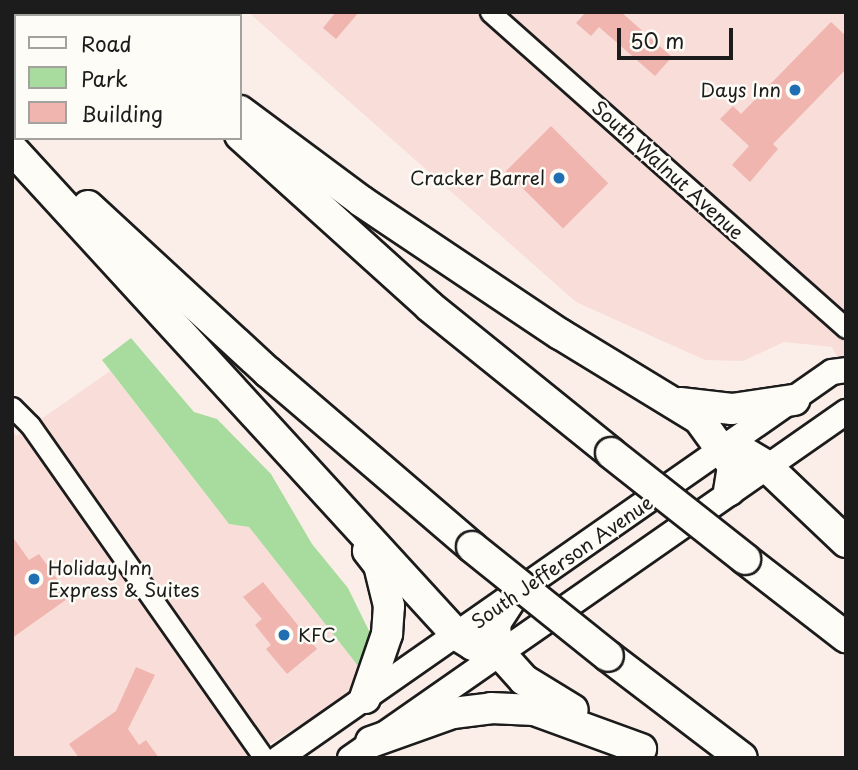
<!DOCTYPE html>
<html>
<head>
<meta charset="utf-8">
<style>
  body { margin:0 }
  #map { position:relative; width:858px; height:770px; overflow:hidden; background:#fbeee9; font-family:"Playpen Sans",sans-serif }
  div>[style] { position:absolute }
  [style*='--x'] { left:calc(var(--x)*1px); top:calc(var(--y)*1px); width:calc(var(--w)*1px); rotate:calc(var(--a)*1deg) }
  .built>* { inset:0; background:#f8ddd8 }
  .green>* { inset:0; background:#a8dc9e }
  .building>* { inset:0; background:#f1b5af; transform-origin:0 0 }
  .roads { filter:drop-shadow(2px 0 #1c1c1c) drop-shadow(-2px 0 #1c1c1c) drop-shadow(0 2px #1c1c1c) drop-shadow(0 -2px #1c1c1c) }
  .minor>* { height:19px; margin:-9.5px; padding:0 9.5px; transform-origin:9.5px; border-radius:9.5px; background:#fdfcf7 }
  .major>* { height:24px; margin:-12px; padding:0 12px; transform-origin:12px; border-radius:12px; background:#fdfcf7 }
  .highway>* { height:30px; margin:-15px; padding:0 15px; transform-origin:15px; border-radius:15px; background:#fdfcf7 }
  .bridges { filter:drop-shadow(2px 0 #1c1c1c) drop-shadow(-2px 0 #1c1c1c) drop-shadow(0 2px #1c1c1c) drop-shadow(0 -2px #1c1c1c) }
  .highway-bridge>* { height:30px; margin:-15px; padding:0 15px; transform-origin:15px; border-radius:15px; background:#fdfcf7 }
  .dots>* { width:19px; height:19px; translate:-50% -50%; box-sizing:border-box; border:4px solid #fdfcf7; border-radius:50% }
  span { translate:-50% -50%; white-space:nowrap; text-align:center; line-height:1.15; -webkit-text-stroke:5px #fdfcf7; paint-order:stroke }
  .poi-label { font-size:19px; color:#1c1c1c }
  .right { translate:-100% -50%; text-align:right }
  .left { translate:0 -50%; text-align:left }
  .street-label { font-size:19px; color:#1c1c1c }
  .frame { position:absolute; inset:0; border:14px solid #1c1c1c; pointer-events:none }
  .legend { position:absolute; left:14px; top:14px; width:228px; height:126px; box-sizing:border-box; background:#fdfcf7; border:2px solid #a3a29f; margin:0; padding:9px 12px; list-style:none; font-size:21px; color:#1c1c1c }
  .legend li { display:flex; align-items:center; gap:14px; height:35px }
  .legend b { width:35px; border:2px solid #a3a29f }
  .scale { position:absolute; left:617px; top:28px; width:116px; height:32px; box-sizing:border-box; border:4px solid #1c1c1c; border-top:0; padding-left:9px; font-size:21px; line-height:24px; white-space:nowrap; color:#1c1c1c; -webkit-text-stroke:5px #fdfcf7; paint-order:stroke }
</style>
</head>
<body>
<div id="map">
  <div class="built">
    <i style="clip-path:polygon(248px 12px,846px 12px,846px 374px,832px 347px,784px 342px,743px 361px,705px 360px,576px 302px)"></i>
    <i style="clip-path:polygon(110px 371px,229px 524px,249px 527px,366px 676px,347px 696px,247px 758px,12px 758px,12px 432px,17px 436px)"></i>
  </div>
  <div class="green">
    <i style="clip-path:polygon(131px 338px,194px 412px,217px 419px,271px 474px,312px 544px,348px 588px,374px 641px,366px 676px,249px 527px,229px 524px,102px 360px)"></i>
  </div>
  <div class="building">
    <i style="clip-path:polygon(336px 12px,359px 12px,336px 39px,323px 28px)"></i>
    <i style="clip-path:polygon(586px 12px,621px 12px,672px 57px,655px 76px,599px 27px,591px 36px,576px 23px)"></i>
    <i style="clip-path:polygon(831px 22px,846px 36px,846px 69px,773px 144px,778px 149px,750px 182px,732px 165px,749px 146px,720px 119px,733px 106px,741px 114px)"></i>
    <i style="left:551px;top:126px;width:81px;height:64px;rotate:45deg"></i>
    <i style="clip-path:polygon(12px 536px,29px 560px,39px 554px,70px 597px,12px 638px)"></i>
    <i style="clip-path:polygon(263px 582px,317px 649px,287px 674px,266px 649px,271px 645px,255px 625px,262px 619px,243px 597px)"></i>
    <i style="clip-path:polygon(136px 667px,155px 675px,128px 729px,139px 745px,146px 740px,159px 758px,79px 758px,69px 744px,116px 711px)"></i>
  </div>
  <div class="roads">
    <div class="minor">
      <i style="--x:490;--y:12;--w:476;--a:41.6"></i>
      <i style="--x:12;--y:407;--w:25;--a:45"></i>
      <i style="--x:30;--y:425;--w:407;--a:54.9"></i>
    </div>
    <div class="major">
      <i style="--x:279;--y:758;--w:674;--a:-34.92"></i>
      <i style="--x:832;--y:372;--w:14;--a:-8"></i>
      <i style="--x:350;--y:758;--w:605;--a:-34.9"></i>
    </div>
    <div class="highway">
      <i style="--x:113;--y:12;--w:6;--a:45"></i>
      <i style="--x:240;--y:111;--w:151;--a:36.6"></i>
      <i style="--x:361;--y:201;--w:239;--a:33.8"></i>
      <i style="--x:560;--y:334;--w:163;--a:31.4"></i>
      <i style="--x:699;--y:419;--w:58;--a:54.1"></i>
      <i style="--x:733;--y:466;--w:25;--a:99"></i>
      <i style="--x:240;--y:135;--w:255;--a:42.1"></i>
      <i style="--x:429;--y:306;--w:234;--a:38.9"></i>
      <i style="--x:12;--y:149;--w:659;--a:47.52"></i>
      <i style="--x:457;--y:635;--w:19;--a:32"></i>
      <i style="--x:473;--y:645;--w:27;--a:17"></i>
      <i style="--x:88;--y:206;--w:245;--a:42.7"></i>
      <i style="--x:268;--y:372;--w:269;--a:40.6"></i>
      <i style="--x:680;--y:403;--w:52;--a:6.6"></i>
      <i style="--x:732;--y:409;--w:63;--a:-8.3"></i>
      <i style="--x:724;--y:450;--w:18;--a:3"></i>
      <i style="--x:742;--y:451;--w:27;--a:31"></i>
      <i style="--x:765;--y:465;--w:112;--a:43.5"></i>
      <i style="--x:745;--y:559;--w:128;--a:37.7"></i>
      <i style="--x:512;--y:597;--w:31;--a:123"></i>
      <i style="--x:495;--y:623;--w:27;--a:86"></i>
      <i style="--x:497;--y:650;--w:40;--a:48"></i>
      <i style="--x:524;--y:680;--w:57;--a:31.5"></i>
      <i style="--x:608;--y:656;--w:168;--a:37.3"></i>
      <i style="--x:365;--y:698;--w:68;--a:-71"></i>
      <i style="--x:387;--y:634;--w:28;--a:-86"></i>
      <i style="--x:389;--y:606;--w:42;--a:-103.7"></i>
      <i style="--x:379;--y:565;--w:18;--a:-128"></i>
      <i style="--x:371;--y:742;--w:87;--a:-19.5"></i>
      <i style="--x:453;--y:713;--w:38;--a:-7"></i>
      <i style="--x:491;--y:708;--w:43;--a:2.7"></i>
      <i style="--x:534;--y:710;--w:114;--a:20"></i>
    </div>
  </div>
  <div class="bridges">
    <div class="highway-bridge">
      <i style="--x:611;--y:453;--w:171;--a:38.3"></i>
      <i style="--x:472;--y:547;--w:174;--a:38.7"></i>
    </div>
  </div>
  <div class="dots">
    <i style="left:795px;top:90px;background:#1f6fb2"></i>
    <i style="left:559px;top:178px;background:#1f6fb2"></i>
    <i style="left:34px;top:579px;background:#1f6fb2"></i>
    <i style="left:284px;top:635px;background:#1f6fb2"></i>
  </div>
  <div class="poi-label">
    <span class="right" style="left:781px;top:90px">Days Inn</span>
    <span class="right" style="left:545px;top:178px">Cracker Barrel</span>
    <span class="left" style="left:48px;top:579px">Holiday Inn<br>Express &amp; Suites</span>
    <span class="left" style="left:298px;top:635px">KFC</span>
  </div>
  <div class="street-label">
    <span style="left:668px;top:170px;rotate:42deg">South Walnut Avenue</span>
    <span style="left:562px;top:562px;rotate:-35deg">South Jefferson Avenue</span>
  </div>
  <div class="frame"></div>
  <ul class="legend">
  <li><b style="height:9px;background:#fdfcf7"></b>Road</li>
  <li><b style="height:19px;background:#a8dc9e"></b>Park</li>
  <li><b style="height:19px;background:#f1b5af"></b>Building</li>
  </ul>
  <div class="scale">50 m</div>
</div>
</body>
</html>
